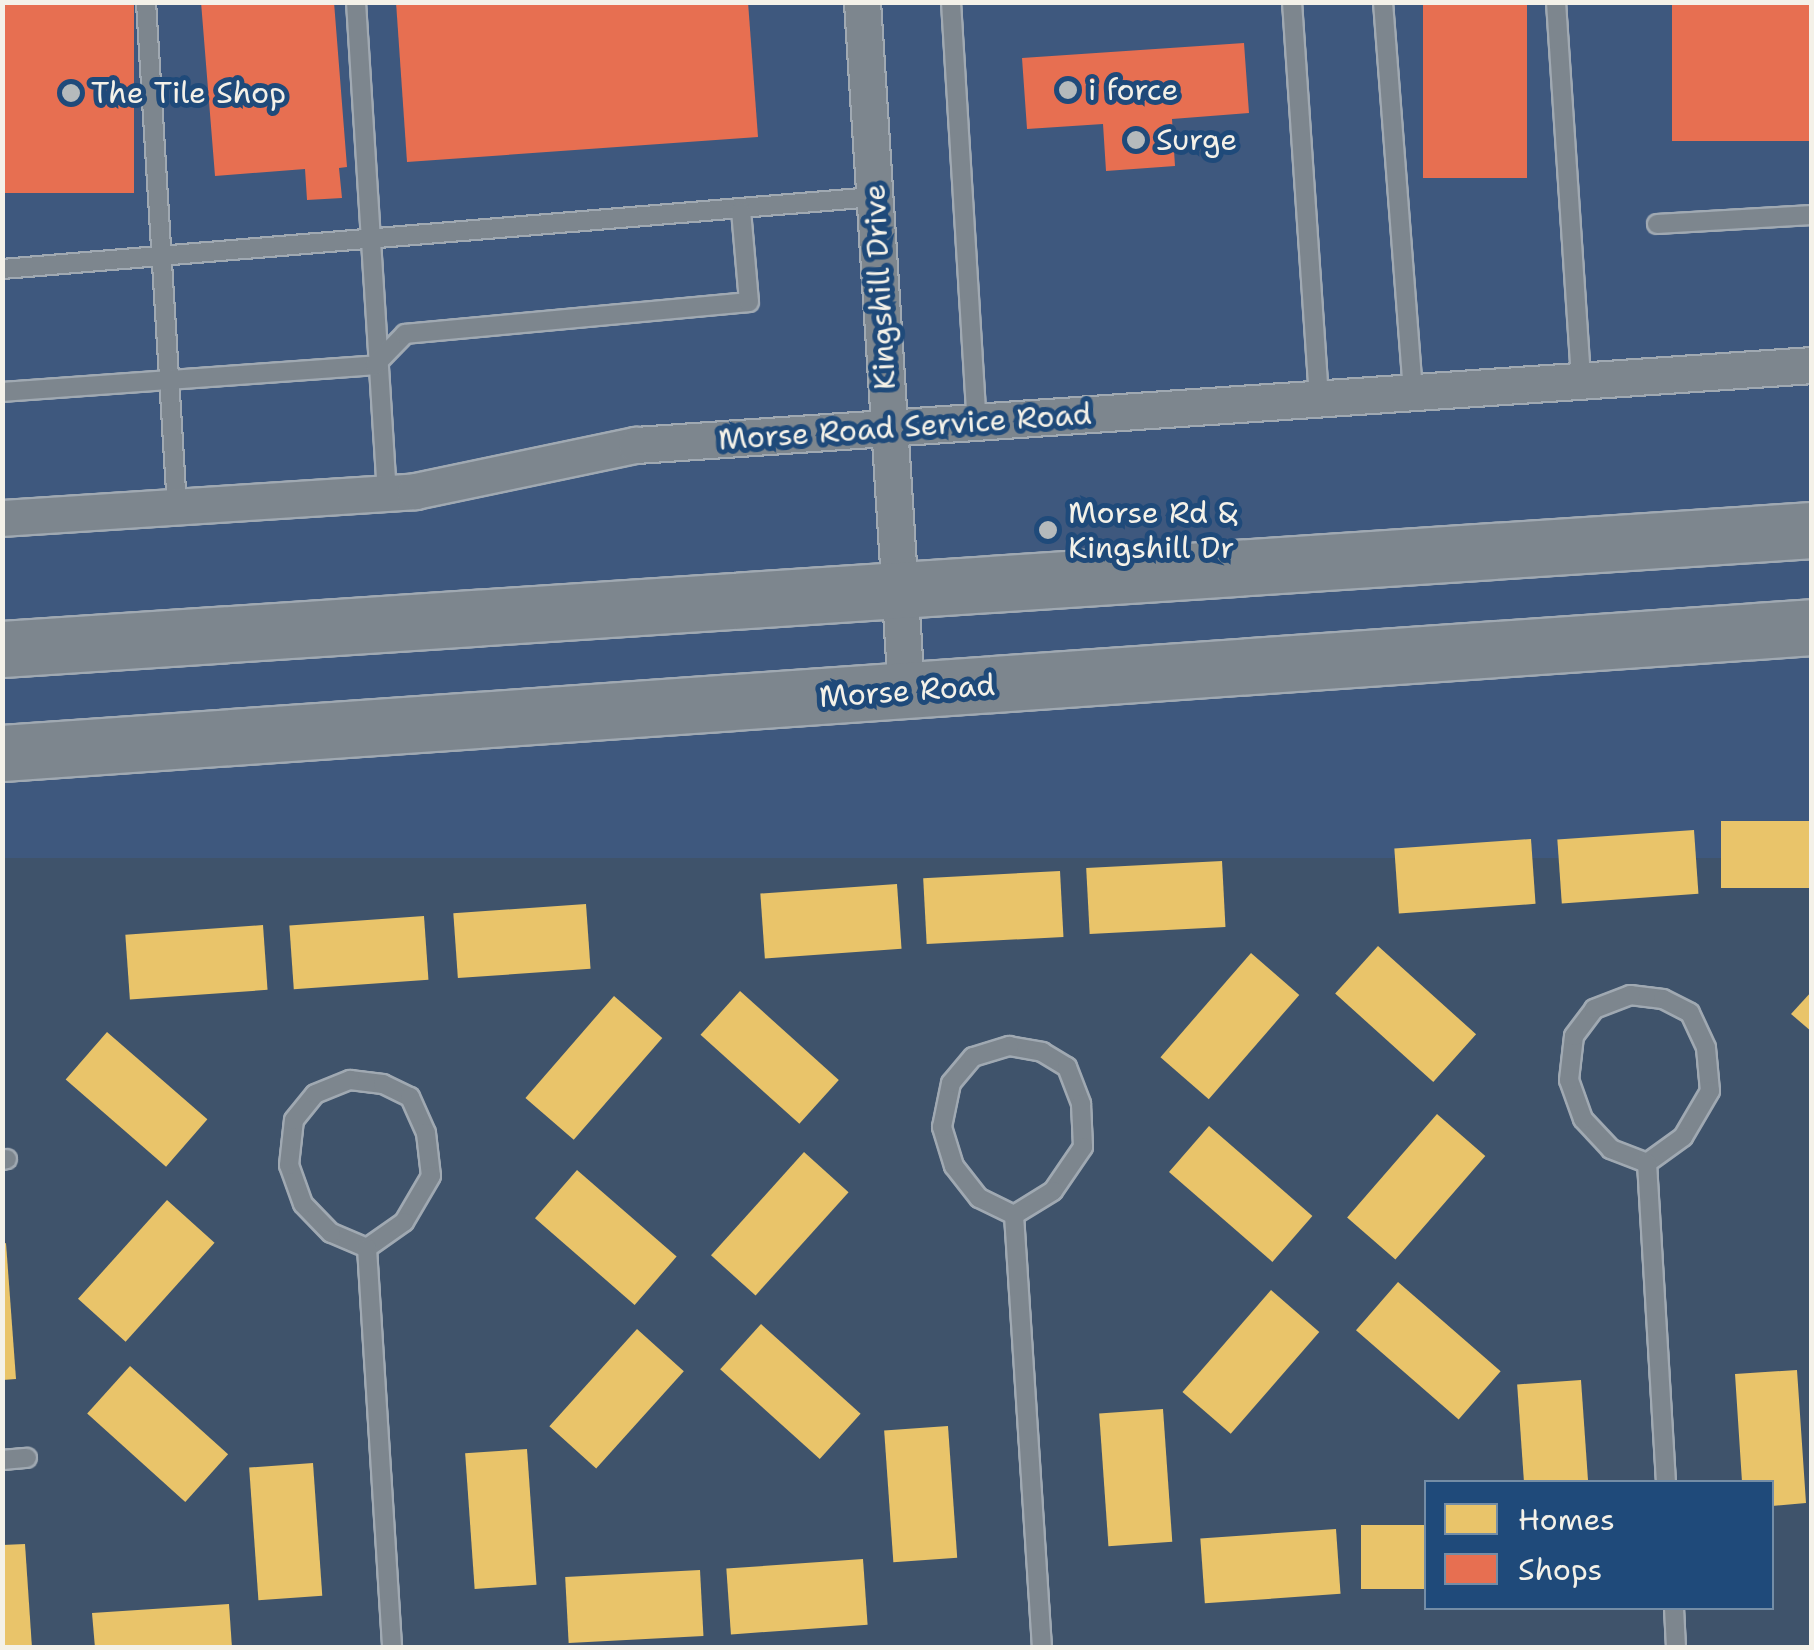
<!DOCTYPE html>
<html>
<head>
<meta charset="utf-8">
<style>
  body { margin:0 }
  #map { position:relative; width:1814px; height:1650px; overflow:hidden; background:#3f536b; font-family:"Shantell Sans",sans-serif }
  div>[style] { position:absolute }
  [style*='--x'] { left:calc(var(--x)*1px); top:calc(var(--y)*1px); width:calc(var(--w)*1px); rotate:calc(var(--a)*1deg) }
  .built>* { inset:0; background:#3e587e; transform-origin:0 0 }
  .homes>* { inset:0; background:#e9c46a; transform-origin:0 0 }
  .shops>* { inset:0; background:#e76f51; transform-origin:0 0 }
  .roads { filter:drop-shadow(2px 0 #a0a9b2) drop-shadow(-2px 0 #a0a9b2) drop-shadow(0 2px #a0a9b2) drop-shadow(0 -2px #a0a9b2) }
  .lane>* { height:18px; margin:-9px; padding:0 9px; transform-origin:9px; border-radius:9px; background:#7d868e }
  .street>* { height:35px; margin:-17.5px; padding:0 17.5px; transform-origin:17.5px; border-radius:17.5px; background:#7d868e }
  .primary>* { height:55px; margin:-27.5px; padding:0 27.5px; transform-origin:27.5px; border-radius:27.5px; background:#7d868e }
  .dots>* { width:28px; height:28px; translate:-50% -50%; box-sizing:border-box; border:5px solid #1f4a7a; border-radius:50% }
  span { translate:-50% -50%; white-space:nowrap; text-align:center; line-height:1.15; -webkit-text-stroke:10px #1f4a7a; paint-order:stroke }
  .poi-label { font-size:30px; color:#f4f1e8 }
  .left { translate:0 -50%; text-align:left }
  .street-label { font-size:30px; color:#f4f1e8 }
  .frame { position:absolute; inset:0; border:5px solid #f4f1e8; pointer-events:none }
  .legend { position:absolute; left:1424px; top:1480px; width:350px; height:130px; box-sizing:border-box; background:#1f4a7a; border:2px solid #748da6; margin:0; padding:12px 18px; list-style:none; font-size:30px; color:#f4f1e8 }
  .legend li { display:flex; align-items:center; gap:20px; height:50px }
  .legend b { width:50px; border:2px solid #748da6 }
</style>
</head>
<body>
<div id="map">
  <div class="built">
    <i style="left:3px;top:3px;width:1808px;height:855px"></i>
  </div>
  <div class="homes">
    <i style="left:1812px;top:821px;width:67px;height:91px;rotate:90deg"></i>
    <i style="left:1694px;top:830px;width:64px;height:137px;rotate:86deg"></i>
    <i style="left:1531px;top:839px;width:65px;height:137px;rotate:86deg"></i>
    <i style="left:1222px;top:861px;width:66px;height:136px;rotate:87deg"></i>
    <i style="left:1060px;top:871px;width:66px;height:137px;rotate:87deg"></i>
    <i style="left:897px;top:884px;width:65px;height:137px;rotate:86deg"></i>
    <i style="left:586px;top:904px;width:65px;height:133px;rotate:86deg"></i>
    <i style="left:424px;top:916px;width:64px;height:135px;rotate:86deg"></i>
    <i style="left:263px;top:925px;width:65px;height:138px;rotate:86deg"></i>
    <i style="left:1378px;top:946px;width:132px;height:64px;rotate:42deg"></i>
    <i style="left:1251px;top:953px;width:64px;height:138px;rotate:41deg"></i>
    <i style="left:740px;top:991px;width:133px;height:59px;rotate:42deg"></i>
    <i style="clip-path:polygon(1812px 991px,1812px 1032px,1791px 1014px)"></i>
    <i style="left:614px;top:996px;width:64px;height:135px;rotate:41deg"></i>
    <i style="left:107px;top:1032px;width:133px;height:63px;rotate:41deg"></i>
    <i style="left:1437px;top:1114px;width:64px;height:137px;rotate:41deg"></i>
    <i style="left:1209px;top:1126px;width:137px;height:61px;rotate:41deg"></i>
    <i style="left:804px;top:1152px;width:60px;height:139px;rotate:42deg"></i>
    <i style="left:577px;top:1170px;width:132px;height:64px;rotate:41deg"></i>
    <i style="left:167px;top:1200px;width:64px;height:133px;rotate:42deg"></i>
    <i style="clip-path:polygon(6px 1243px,16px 1379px,3px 1380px,3px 1244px)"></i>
    <i style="left:1398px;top:1282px;width:136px;height:64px;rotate:41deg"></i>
    <i style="left:1271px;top:1290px;width:64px;height:135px;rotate:41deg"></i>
    <i style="left:761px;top:1324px;width:134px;height:61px;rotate:42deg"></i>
    <i style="left:637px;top:1329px;width:63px;height:131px;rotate:42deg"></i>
    <i style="left:130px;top:1366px;width:132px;height:64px;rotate:42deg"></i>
    <i style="clip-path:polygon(1797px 1370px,1806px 1503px,1772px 1506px,1772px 1482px,1742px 1482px,1735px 1374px)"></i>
    <i style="left:1581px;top:1380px;width:102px;height:64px;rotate:86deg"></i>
    <i style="left:1163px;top:1409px;width:133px;height:64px;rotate:86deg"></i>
    <i style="left:948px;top:1426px;width:132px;height:64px;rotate:86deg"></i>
    <i style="left:527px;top:1449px;width:136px;height:62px;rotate:86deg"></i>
    <i style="left:313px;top:1463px;width:133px;height:64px;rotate:86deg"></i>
    <i style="left:1426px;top:1525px;width:64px;height:65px;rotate:90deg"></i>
    <i style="left:1336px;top:1529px;width:65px;height:136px;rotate:86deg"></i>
    <i style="clip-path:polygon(25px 1544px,32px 1648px,2px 1648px,2px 1545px)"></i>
    <i style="left:863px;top:1559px;width:66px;height:137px;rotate:86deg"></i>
    <i style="left:700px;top:1570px;width:66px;height:135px;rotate:87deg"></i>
    <i style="clip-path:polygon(229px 1604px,232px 1648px,95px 1648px,92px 1613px)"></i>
  </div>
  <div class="shops">
    <i style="left:2px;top:2px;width:132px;height:191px"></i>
    <i style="clip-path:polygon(201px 2px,334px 2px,347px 167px,339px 168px,342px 198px,307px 200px,305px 169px,215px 176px)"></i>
    <i style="clip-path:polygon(396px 2px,748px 2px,758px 137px,407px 162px)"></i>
    <i style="left:1423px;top:2px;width:104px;height:176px"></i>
    <i style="left:1672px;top:2px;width:140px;height:139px"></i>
    <i style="clip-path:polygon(1244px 43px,1249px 113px,1172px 119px,1175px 166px,1106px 171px,1103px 124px,1027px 129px,1022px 58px)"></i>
  </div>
  <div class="roads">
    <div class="lane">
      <i style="--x:146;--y:2;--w:506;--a:86.49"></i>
      <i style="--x:356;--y:2;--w:492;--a:86.4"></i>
      <i style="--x:951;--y:2;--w:421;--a:86.5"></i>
      <i style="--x:1292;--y:2;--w:399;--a:86.1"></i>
      <i style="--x:1383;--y:2;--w:392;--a:85.6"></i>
      <i style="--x:1556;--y:2;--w:380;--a:86.2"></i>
      <i style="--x:1657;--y:224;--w:155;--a:-3.3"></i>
      <i style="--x:2;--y:269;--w:875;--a:-4.72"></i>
      <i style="--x:2;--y:392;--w:374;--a:-4.1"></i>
      <i style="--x:375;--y:365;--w:43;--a:-45.9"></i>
      <i style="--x:405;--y:334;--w:345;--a:-5.3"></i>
      <i style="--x:749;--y:302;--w:91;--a:-95"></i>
      <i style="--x:1630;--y:995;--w:33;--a:7"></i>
      <i style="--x:1663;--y:999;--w:30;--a:27"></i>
      <i style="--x:1690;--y:1013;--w:38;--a:65"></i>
      <i style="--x:1706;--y:1048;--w:43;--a:84.7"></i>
      <i style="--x:1710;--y:1091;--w:53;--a:120.4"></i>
      <i style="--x:1683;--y:1137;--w:44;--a:144.2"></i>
      <i style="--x:1647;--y:1163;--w:39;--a:-159"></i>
      <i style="--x:1611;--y:1149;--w:41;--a:-133"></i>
      <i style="--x:1583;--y:1119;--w:41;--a:-109.7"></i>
      <i style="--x:1569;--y:1080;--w:44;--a:-83.5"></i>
      <i style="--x:1574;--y:1036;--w:34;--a:-53"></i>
      <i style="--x:1594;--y:1009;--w:39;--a:-21"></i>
      <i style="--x:1009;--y:1046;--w:34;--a:10"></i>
      <i style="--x:1042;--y:1052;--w:29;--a:31"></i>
      <i style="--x:1067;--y:1067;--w:40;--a:69"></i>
      <i style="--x:1081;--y:1104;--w:43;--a:87.3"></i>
      <i style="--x:1083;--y:1147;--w:53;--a:124.3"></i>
      <i style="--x:1053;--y:1191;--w:46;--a:148.4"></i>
      <i style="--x:1014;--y:1215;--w:39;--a:-154"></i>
      <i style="--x:979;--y:1198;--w:41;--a:-128"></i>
      <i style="--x:954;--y:1166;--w:41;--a:-107.1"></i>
      <i style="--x:942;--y:1127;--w:45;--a:-78.4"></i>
      <i style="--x:951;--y:1083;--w:34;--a:-50"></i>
      <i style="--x:973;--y:1057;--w:38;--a:-17"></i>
      <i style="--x:350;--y:1080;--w:33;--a:7"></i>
      <i style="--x:383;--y:1084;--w:30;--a:26"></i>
      <i style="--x:410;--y:1097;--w:39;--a:66"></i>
      <i style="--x:426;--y:1133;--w:43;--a:83.4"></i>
      <i style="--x:431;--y:1176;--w:53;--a:120.4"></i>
      <i style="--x:404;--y:1222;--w:45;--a:144.9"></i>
      <i style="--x:367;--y:1248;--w:39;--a:-157"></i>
      <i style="--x:331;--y:1233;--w:40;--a:-134"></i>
      <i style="--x:303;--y:1204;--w:41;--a:-109.7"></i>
      <i style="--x:289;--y:1165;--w:45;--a:-83.7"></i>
      <i style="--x:294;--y:1120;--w:33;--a:-51"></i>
      <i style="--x:315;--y:1094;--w:38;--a:-22"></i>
      <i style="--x:2;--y:1160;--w:5;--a:-11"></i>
      <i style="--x:1647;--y:1163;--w:320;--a:86.6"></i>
      <i style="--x:1014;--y:1215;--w:434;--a:86.3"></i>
      <i style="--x:367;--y:1248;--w:401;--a:86.4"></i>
      <i style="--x:2;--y:1460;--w:25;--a:-5"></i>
      <i style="--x:1674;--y:1608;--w:40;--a:87.1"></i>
    </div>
    <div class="street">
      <i style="--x:862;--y:2;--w:689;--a:86.34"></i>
      <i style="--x:2;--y:518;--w:414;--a:-3.7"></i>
      <i style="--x:415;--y:491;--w:226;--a:-11.8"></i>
      <i style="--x:636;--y:445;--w:1179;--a:-3.89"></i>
    </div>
    <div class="primary">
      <i style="--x:2;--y:649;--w:1814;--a:-3.76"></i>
      <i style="--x:2;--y:753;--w:1814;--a:-3.98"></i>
    </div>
  </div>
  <div class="dots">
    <i style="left:1068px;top:90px;background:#b5babc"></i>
    <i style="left:71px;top:93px;background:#b5babc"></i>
    <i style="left:1136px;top:140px;background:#b5babc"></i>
    <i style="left:1048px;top:530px;background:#b5babc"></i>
  </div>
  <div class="poi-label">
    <span class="left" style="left:1088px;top:90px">i force</span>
    <span class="left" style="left:91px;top:93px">The Tile Shop</span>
    <span class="left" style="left:1156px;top:140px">Surge</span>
    <span class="left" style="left:1068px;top:530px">Morse Rd &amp;<br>Kingshill Dr</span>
  </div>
  <div class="street-label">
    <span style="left:880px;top:287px;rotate:-93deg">Kingshill Drive</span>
    <span style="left:905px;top:427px;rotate:-4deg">Morse Road Service Road</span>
    <span style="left:907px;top:691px;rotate:-4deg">Morse Road</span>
  </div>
  <div class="frame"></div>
  <ul class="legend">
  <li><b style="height:28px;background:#e9c46a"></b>Homes</li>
  <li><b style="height:28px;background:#e76f51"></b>Shops</li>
  </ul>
</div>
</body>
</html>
